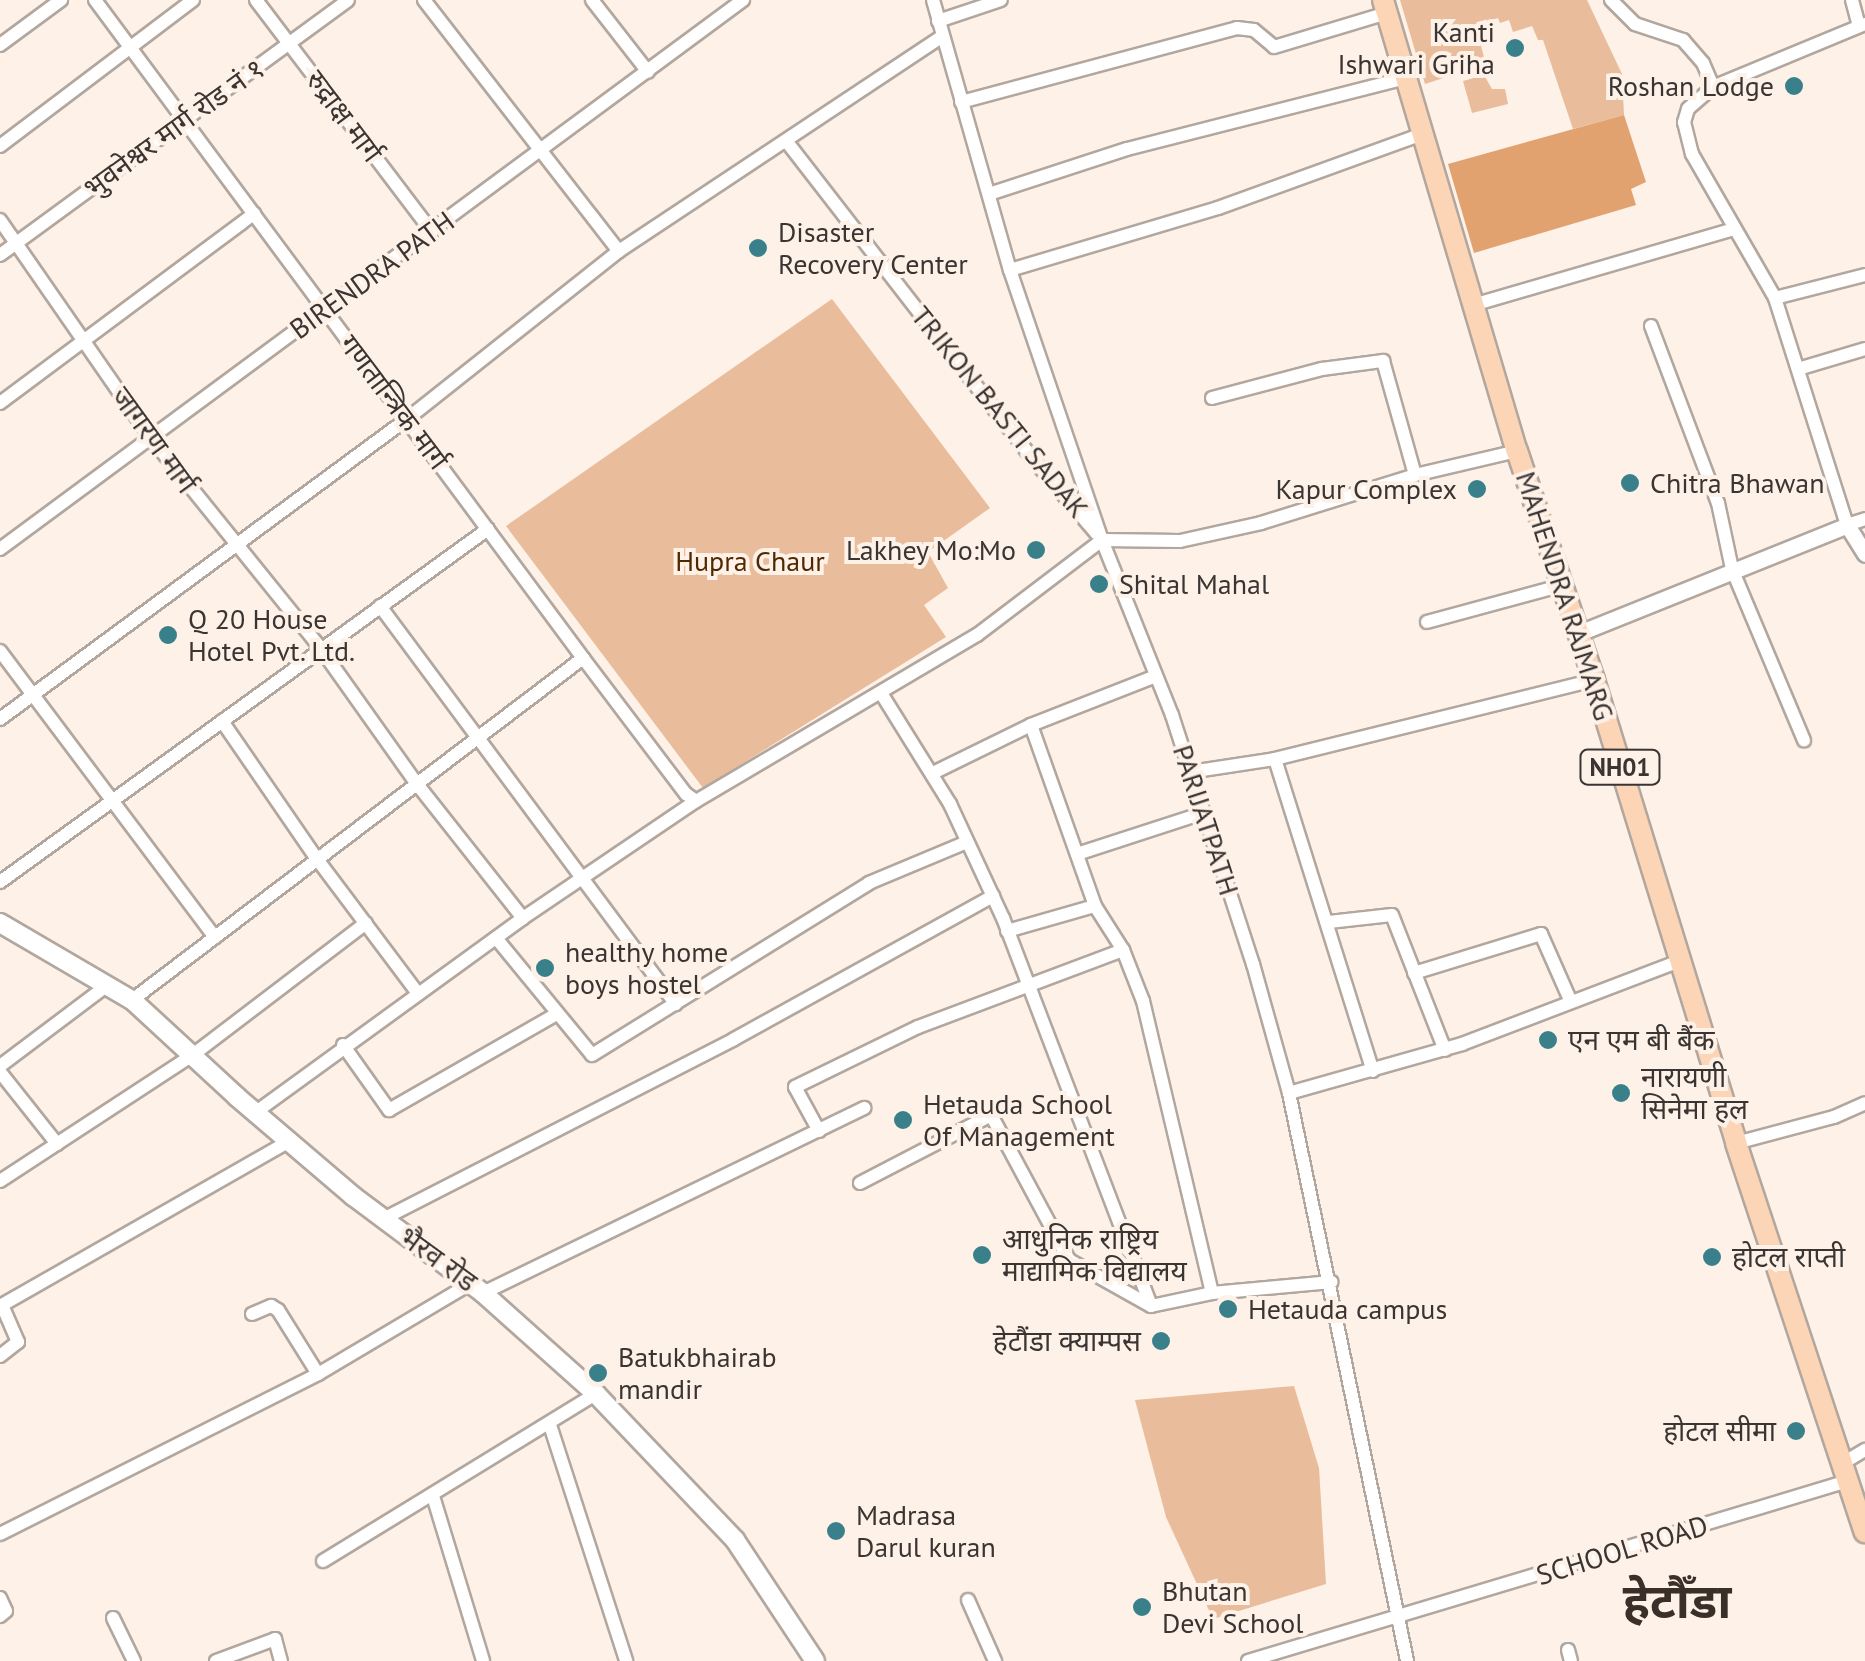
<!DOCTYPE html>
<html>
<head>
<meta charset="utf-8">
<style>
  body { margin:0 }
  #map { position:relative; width:1865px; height:1661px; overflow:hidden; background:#fef1e8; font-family:"PT Sans","Noto Sans Devanagari",sans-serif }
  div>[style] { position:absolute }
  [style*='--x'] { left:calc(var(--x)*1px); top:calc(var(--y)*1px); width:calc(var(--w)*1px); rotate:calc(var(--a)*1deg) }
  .green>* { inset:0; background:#e9bd9c }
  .forest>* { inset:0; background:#e1a270 }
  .roads { filter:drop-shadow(2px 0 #b2a79e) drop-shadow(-2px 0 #b2a79e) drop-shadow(0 2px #b2a79e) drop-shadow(0 -2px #b2a79e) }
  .minor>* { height:12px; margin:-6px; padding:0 6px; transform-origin:6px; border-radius:6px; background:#fff }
  .tertiary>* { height:15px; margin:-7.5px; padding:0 7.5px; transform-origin:7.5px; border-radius:7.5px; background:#fff }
  .secondary>* { height:18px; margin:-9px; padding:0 9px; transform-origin:9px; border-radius:9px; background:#fff }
  .trunk>* { height:20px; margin:-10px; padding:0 10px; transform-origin:10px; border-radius:10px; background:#fcd4b6 }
  .dots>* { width:28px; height:28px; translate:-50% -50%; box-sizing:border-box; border:5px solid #fef1e8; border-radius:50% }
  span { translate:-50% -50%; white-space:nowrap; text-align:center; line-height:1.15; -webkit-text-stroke:8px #fef1e8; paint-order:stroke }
  .shield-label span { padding:2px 8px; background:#fef1e8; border:2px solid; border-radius:8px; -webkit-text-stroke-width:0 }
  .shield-label { font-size:25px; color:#3a3532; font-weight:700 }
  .poi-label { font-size:28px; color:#3a3532 }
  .right { translate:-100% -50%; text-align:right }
  .left { translate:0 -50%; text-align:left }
  .street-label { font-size:28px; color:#3a3532 }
  .park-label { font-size:28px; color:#512900 }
  .town-label { font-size:48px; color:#3a3029; font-weight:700 }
</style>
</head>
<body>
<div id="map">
  <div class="green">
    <i style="clip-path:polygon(1400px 0,1587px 0,1622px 74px,1624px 115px,1573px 129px,1543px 40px,1538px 40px,1532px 26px,1513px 32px,1509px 20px,1500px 23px,1498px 18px,1475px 25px,1486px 64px,1425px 84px)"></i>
    <i style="clip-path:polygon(1484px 75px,1492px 89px,1505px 89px,1508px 104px,1472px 113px,1463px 81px)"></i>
    <i style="clip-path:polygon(832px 299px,990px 508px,928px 552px,948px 588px,924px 605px,946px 637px,703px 788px,506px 526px)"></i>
    <i style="clip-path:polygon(1294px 1386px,1319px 1468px,1326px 1584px,1213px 1619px,1166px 1517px,1135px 1400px)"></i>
  </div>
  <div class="forest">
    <i style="clip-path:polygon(1624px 115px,1646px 182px,1631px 189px,1636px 205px,1474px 253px,1448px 164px)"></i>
  </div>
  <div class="roads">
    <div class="minor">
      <i style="--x:95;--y:0;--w:819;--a:53.44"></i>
      <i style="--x:583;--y:658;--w:171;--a:52.9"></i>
      <i style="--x:686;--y:794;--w:12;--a:35"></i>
      <i style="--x:256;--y:0;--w:291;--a:52.8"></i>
      <i style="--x:424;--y:0;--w:318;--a:52.2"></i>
      <i style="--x:592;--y:0;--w:91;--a:52.1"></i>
      <i style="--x:933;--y:0;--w:281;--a:74.1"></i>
      <i style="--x:1010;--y:270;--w:285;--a:71.2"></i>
      <i style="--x:1102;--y:540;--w:188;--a:68.2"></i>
      <i style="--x:1172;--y:715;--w:262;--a:72"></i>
      <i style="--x:1253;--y:964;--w:134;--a:74.4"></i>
      <i style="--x:1289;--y:1093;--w:580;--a:78.26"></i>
      <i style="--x:1611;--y:0;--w:34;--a:45"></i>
      <i style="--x:1635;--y:24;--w:51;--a:18.4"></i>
      <i style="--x:1683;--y:40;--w:30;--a:49"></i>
      <i style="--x:1703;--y:63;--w:26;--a:67"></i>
      <i style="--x:1852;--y:0;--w:27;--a:75"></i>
      <i style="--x:938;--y:21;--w:66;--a:-18.4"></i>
      <i style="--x:1865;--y:24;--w:165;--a:157.5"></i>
      <i style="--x:1713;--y:87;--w:33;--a:139"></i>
      <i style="--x:1688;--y:109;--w:14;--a:107"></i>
      <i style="--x:1684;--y:122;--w:33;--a:76"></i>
      <i style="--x:1692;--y:154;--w:166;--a:60"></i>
      <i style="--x:1775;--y:298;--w:238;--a:72.4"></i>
      <i style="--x:1847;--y:525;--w:19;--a:-18"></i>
      <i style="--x:0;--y:45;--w:76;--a:-36.4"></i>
      <i style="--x:961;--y:102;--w:286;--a:-15"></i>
      <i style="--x:1237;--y:28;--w:17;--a:7"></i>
      <i style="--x:1254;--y:30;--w:26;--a:40"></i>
      <i style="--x:1274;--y:47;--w:118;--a:-16.7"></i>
      <i style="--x:787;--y:142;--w:398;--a:52.2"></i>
      <i style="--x:1031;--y:457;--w:101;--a:49.4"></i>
      <i style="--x:0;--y:146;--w:242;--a:-37.1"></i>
      <i style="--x:989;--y:194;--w:145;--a:-18.1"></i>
      <i style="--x:1127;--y:149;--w:288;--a:-14.3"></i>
      <i style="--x:0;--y:220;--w:265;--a:55.3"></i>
      <i style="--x:151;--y:438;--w:271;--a:51.1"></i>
      <i style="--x:321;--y:649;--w:166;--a:54.6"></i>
      <i style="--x:417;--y:784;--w:171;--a:51.7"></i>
      <i style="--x:0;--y:255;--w:431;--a:-36.2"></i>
      <i style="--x:1010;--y:270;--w:217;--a:-16.6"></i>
      <i style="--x:1218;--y:208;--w:217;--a:-19.9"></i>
      <i style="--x:1775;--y:298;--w:93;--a:-14.3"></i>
      <i style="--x:1476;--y:304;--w:269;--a:-16.2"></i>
      <i style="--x:1651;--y:326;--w:189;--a:69.3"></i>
      <i style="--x:1718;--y:503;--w:67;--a:78"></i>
      <i style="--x:1732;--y:569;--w:186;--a:67.2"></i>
      <i style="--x:1798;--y:369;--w:70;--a:-16.6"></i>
      <i style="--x:1212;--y:398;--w:114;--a:-14.8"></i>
      <i style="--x:1322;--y:369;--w:62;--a:-7.5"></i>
      <i style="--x:1383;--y:361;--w:118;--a:74.3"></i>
      <i style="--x:0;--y:403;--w:317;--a:-36.7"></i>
      <i style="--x:0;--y:549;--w:924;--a:-36.46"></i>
      <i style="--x:380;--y:606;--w:496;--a:53.4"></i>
      <i style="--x:1427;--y:622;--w:141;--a:-15.2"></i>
      <i style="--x:0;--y:651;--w:358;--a:53.1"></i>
      <i style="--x:881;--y:693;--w:131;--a:58.1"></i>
      <i style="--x:950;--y:804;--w:126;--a:65.1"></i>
      <i style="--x:1003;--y:918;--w:415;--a:69.1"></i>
      <i style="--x:0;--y:719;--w:506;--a:-36.39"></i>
      <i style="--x:407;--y:419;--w:270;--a:-38.4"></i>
      <i style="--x:619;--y:251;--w:388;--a:-33.6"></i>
      <i style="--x:222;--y:721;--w:168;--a:55.5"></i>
      <i style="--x:317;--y:859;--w:166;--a:53.1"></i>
      <i style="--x:1031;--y:725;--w:192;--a:70.5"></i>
      <i style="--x:1095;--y:906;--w:52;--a:57.5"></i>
      <i style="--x:1123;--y:950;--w:55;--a:68.6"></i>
      <i style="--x:1143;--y:1001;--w:300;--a:76.7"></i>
      <i style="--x:1275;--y:759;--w:327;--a:72.6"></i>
      <i style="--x:1190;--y:772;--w:86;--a:-8.7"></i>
      <i style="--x:1275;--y:759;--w:329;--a:-13.9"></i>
      <i style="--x:933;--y:773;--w:109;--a:-26.1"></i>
      <i style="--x:1031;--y:725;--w:134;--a:-21.4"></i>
      <i style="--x:1077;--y:854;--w:133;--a:-18"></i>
      <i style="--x:0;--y:882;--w:602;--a:-35.88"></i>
      <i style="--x:1329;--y:922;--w:63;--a:-6.3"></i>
      <i style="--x:1392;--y:915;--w:145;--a:68.6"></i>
      <i style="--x:1007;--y:931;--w:91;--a:-15.9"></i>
      <i style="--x:496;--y:938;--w:151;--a:50.6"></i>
      <i style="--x:592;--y:1055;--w:326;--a:-31.8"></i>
      <i style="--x:869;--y:883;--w:106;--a:-22.7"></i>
      <i style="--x:1414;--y:973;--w:133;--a:-17.1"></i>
      <i style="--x:1541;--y:934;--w:74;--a:66.2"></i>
      <i style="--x:132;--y:1000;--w:566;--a:-37.17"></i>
      <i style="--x:343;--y:1045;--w:80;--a:54.7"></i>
      <i style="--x:389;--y:1110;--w:191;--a:-29.8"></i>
      <i style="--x:0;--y:1066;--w:133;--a:-37"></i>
      <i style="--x:0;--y:1072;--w:92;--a:51.6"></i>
      <i style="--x:1289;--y:1093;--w:180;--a:-15.8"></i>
      <i style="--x:1462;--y:1044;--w:232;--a:-20.9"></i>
      <i style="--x:256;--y:1112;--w:330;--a:-36"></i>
      <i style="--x:523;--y:918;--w:209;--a:-34.1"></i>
      <i style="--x:696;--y:801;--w:326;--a:-30.6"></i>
      <i style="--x:977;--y:635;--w:157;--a:-37.2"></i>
      <i style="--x:1102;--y:540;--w:78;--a:0.7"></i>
      <i style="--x:1180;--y:541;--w:83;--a:-12.5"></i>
      <i style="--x:1261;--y:523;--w:161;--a:-17.3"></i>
      <i style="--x:1415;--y:475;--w:105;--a:-13.2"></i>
      <i style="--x:819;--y:1131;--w:50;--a:-118.6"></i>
      <i style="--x:795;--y:1087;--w:137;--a:-26"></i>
      <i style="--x:918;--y:1027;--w:219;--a:-20.6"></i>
      <i style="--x:1736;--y:1143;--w:101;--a:-14.9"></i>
      <i style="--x:1834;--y:1117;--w:34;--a:-24"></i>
      <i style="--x:0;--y:1181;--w:232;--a:-33.2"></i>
      <i style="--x:194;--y:1054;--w:216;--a:-37.3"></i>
      <i style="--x:860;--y:1183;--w:148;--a:-27.4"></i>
      <i style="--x:991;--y:1115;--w:165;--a:61.7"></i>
      <i style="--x:1069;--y:1260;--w:94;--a:29.3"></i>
      <i style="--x:1151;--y:1306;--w:62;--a:-12"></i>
      <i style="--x:1212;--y:1293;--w:120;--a:-5.3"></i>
      <i style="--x:383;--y:1219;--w:394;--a:-27.1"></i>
      <i style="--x:734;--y:1039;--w:296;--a:-28.9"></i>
      <i style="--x:483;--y:1293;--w:424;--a:-25.9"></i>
      <i style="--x:252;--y:1314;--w:21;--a:-23"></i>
      <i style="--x:271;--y:1306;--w:8;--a:30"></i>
      <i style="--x:278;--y:1310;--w:75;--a:58"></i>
      <i style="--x:0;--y:1356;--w:23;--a:-38"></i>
      <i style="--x:18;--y:1342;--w:40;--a:-113.4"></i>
      <i style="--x:2;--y:1305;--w:333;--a:-29.7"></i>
      <i style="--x:550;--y:1425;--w:248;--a:72.1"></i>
      <i style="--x:1843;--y:1463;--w:26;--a:-31"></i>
      <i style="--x:433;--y:1496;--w:172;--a:73.1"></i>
      <i style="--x:0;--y:1534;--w:356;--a:-26.7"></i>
      <i style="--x:318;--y:1374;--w:178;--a:-30.7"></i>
      <i style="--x:323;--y:1561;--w:320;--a:-31.5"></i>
      <i style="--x:0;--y:1598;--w:14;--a:65"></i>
      <i style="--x:6;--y:1611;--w:8;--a:140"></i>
      <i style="--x:968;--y:1600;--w:67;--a:66.1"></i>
      <i style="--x:113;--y:1618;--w:48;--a:64"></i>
      <i style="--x:1568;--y:1650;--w:11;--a:75"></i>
      <i style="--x:216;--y:1661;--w:63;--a:-20.4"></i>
      <i style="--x:275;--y:1639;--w:23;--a:75"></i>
      <i style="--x:1248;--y:1661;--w:626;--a:-16.7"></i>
    </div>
    <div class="tertiary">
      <i style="--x:1579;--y:633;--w:289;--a:-21.9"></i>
      <i style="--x:1847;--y:525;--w:34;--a:58"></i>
    </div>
    <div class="secondary">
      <i style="--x:0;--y:923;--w:153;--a:30.3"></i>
      <i style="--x:132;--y:1000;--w:143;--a:42.7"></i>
      <i style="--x:237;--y:1097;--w:153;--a:40.5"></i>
      <i style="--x:353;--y:1196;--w:162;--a:36.7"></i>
      <i style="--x:483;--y:1293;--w:152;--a:41.8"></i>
      <i style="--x:596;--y:1394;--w:202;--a:46.4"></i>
      <i style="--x:735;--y:1540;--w:145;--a:56.5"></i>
    </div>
    <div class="trunk">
      <i style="--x:1383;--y:0;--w:470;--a:73.5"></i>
      <i style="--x:1517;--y:451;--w:242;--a:71.4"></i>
      <i style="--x:1594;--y:680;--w:484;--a:72.9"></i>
      <i style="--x:1736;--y:1143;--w:410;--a:71.7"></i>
    </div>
  </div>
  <div class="dots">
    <i style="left:1515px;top:48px;background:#3a808b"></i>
    <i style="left:1794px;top:86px;background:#3a808b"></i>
    <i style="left:758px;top:248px;background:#3a808b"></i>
    <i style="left:1630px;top:483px;background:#3a808b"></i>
    <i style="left:1477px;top:489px;background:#3a808b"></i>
    <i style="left:1036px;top:550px;background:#3a808b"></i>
    <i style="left:1099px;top:584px;background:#3a808b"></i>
    <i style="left:168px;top:635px;background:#3a808b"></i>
    <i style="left:545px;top:968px;background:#3a808b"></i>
    <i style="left:1548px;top:1040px;background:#3a808b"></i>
    <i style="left:1621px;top:1093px;background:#3a808b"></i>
    <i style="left:903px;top:1120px;background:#3a808b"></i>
    <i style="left:982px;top:1255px;background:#3a808b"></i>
    <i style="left:1712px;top:1257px;background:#3a808b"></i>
    <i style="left:1228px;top:1309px;background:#3a808b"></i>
    <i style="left:1161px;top:1341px;background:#3a808b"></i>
    <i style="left:598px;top:1373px;background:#3a808b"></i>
    <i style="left:1796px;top:1431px;background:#3a808b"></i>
    <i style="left:836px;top:1531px;background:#3a808b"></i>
    <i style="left:1142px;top:1607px;background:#3a808b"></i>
  </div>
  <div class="shield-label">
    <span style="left:1620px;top:767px">NH01</span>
  </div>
  <div class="poi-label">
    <span class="right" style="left:1495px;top:48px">Kanti<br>Ishwari Griha</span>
    <span class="right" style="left:1774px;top:86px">Roshan Lodge</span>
    <span class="left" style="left:778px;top:248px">Disaster<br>Recovery Center</span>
    <span class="left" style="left:1650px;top:483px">Chitra Bhawan</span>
    <span class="right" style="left:1457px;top:489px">Kapur Complex</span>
    <span class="right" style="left:1016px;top:550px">Lakhey Mo:Mo</span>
    <span class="left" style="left:1119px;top:584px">Shital Mahal</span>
    <span class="left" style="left:188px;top:635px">Q 20 House<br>Hotel Pvt. Ltd.</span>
    <span class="left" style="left:565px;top:968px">healthy home<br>boys hostel</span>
    <span class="left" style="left:1568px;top:1040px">एन एम बी बैंक</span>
    <span class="left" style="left:1641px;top:1093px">नारायणी<br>सिनेमा हल</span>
    <span class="left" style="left:923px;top:1120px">Hetauda School<br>Of Management</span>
    <span class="left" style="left:1002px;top:1255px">आधुनिक राष्ट्रिय<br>माद्यामिक विद्यालय</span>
    <span class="left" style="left:1732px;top:1257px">होटल राप्ती</span>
    <span class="left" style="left:1248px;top:1309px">Hetauda campus</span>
    <span class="right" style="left:1141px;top:1341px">हेटौंडा क्याम्पस</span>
    <span class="left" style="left:618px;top:1373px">Batukbhairab<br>mandir</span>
    <span class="right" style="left:1776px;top:1431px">होटल सीमा</span>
    <span class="left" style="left:856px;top:1531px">Madrasa<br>Darul kuran</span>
    <span class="left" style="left:1162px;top:1607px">Bhutan<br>Devi School</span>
  </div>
  <div class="street-label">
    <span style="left:344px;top:116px;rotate:53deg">रुद्राक्ष मार्ग</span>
    <span style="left:174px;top:128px;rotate:-36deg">भुवनेश्वर मार्ग रोड नं १</span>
    <span style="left:372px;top:275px;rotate:-36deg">BIRENDRA PATH</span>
    <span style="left:394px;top:402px;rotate:53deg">गणतान्त्रिक मार्ग</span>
    <span style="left:1000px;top:412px;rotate:51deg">TRIKON BASTI SADAK</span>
    <span style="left:154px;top:440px;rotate:54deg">जागरण मार्ग</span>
    <span style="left:1565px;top:596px;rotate:72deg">MAHENDRA RAJMARG</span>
    <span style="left:1206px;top:820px;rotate:72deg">PARIJATPATH</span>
    <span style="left:438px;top:1259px;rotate:36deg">भैरव रोड</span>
    <span style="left:1622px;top:1550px;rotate:-17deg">SCHOOL ROAD</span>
  </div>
  <div class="park-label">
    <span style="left:750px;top:561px">Hupra Chaur</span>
  </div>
  <div class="town-label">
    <span style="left:1677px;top:1601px">हेटौँडा</span>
  </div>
</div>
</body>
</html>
